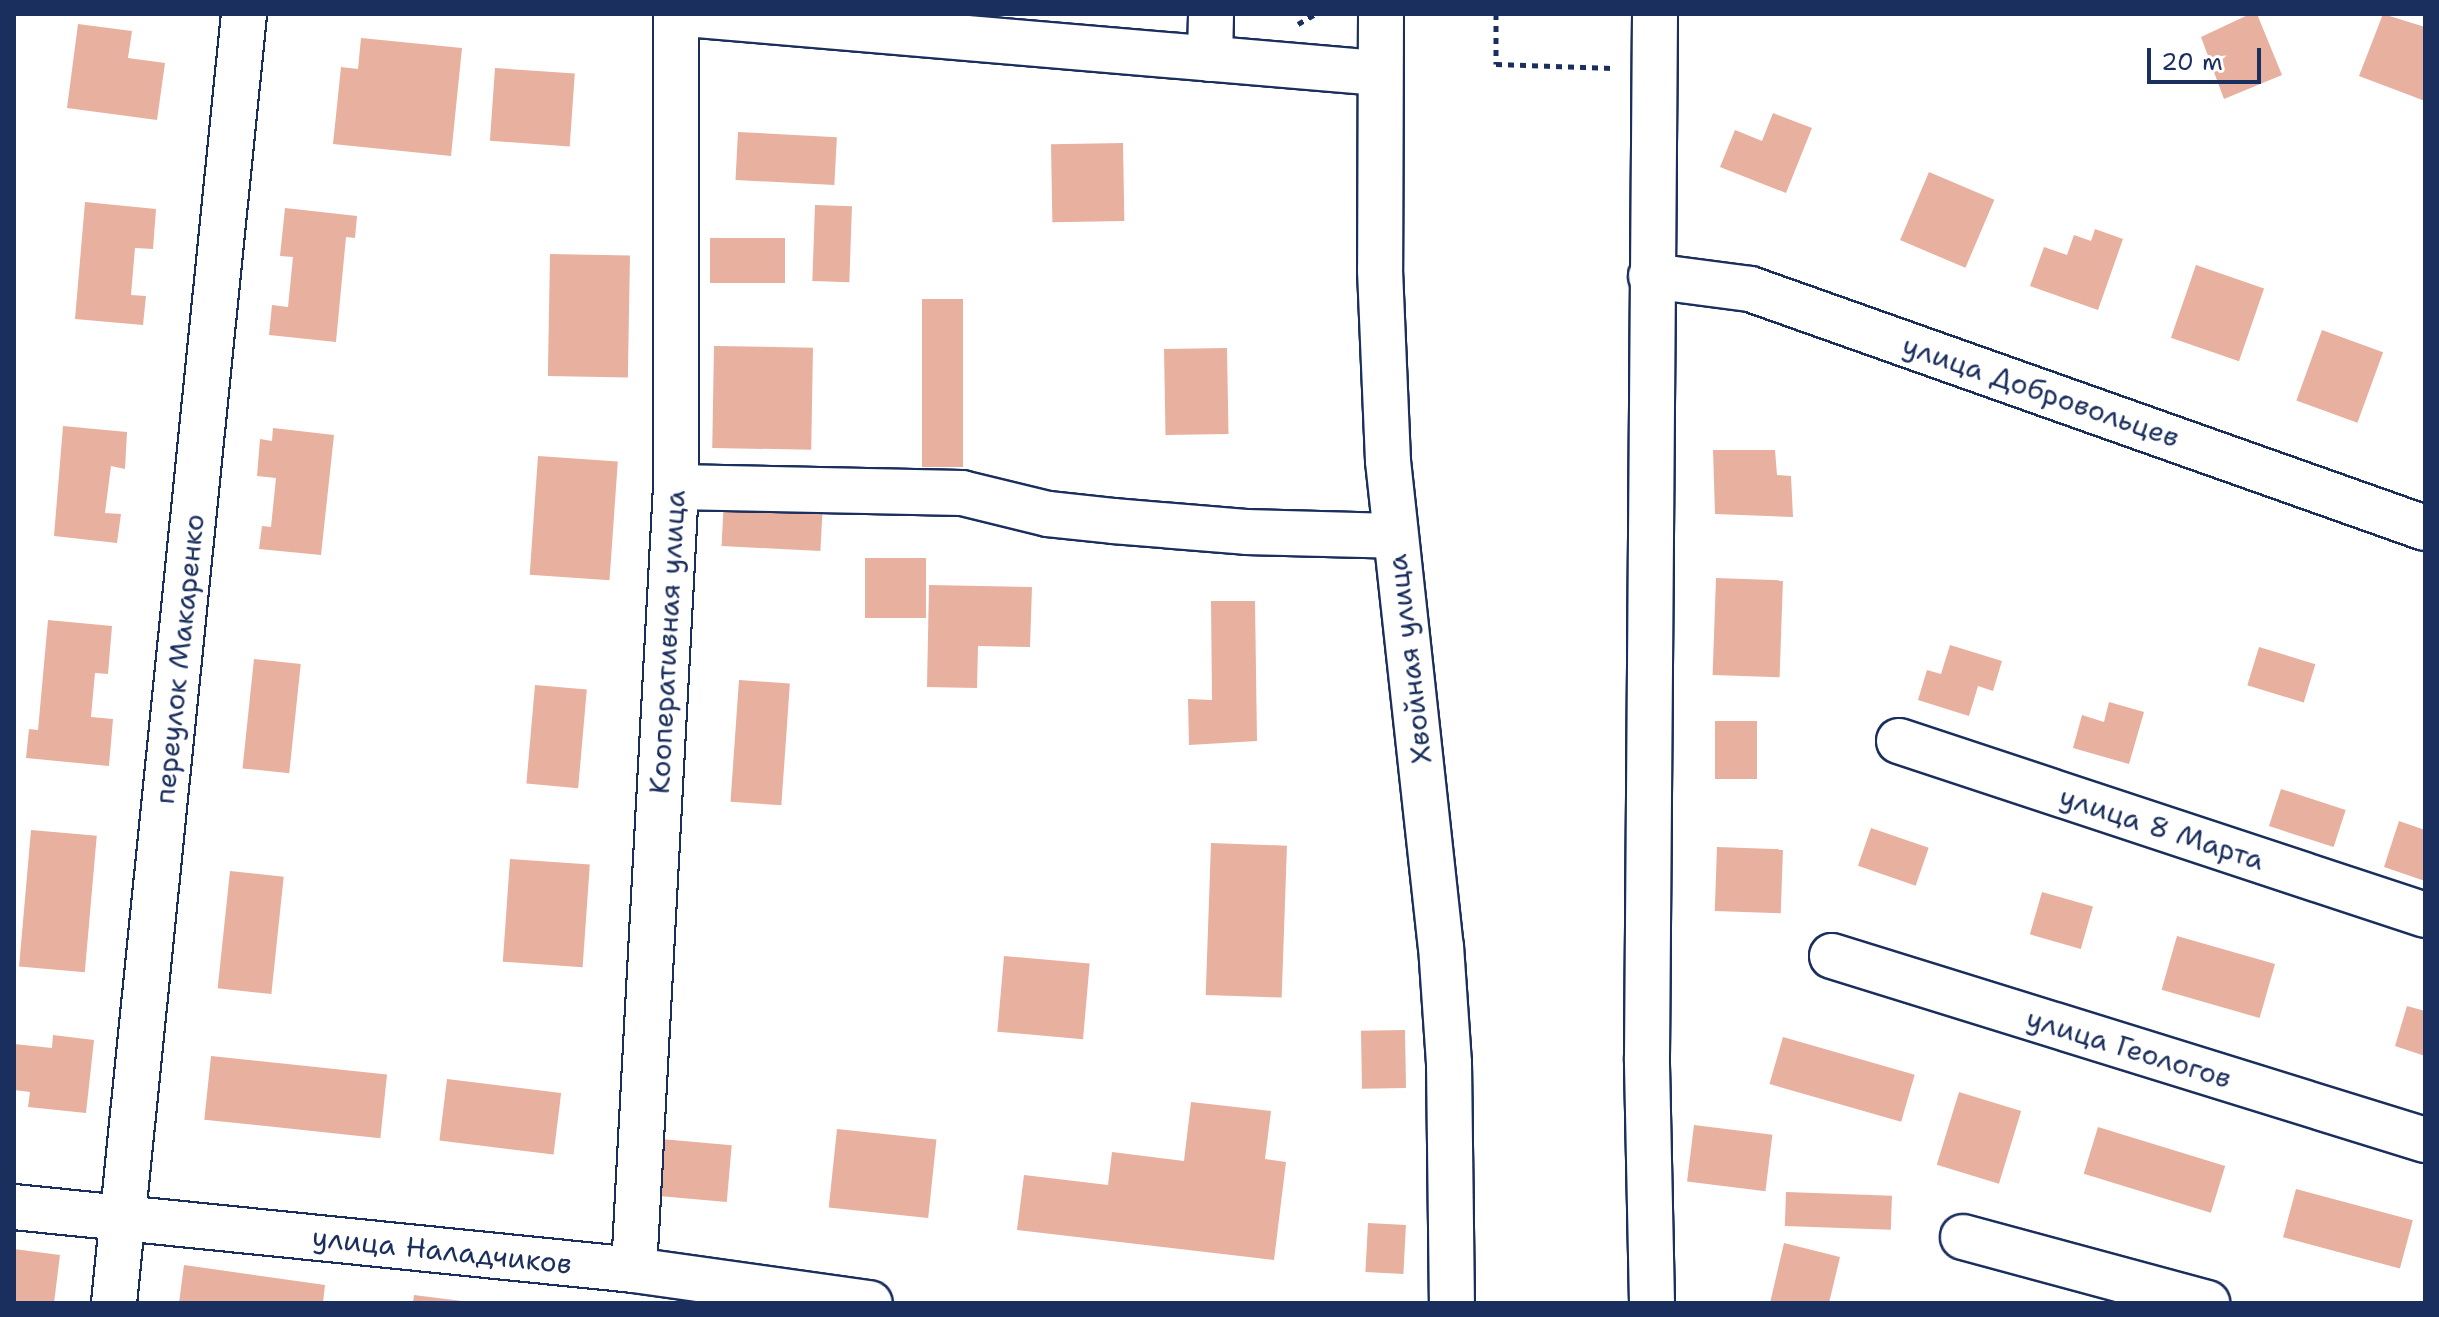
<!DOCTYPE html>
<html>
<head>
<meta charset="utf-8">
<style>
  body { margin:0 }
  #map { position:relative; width:2439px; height:1317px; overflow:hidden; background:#fff; font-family:"Shantell Sans",sans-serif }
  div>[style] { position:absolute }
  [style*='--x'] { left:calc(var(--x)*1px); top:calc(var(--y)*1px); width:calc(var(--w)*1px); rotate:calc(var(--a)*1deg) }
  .building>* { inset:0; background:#e8b09f; transform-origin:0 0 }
  .path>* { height:5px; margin-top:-2.5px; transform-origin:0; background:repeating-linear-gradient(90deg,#1b2f5e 0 6px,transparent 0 12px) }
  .roads { filter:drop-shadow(2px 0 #1b2f5e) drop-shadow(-2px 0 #1b2f5e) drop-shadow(0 2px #1b2f5e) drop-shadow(0 -2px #1b2f5e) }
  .minor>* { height:44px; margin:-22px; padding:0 22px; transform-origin:22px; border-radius:22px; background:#fff }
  span { translate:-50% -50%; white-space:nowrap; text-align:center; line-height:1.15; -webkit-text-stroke:8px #fff; paint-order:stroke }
  .street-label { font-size:28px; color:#1b2f5e }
  .frame { position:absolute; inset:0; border:16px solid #1b2f5e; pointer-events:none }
  .scale { position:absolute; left:2147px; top:48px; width:114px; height:36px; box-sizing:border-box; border:4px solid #1b2f5e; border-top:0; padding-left:10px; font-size:24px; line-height:28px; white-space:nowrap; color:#1b2f5e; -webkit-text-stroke:6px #fff; paint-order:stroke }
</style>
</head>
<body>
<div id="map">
  <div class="building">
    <i style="clip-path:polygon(2250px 14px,2257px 14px,2282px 75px,2224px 99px,2201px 37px)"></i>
    <i style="clip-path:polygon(2383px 14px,2425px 27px,2425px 101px,2359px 76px)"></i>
    <i style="clip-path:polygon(78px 24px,132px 31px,128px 58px,165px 63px,157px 120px,67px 108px)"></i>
    <i style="clip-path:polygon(361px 38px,462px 48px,451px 156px,333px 144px,341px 67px,358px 69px)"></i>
    <i style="left:495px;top:68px;width:80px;height:73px;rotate:4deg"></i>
    <i style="clip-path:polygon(1773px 113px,1812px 128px,1786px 193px,1720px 167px,1735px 130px,1762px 141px)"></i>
    <i style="left:738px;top:132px;width:99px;height:48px;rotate:3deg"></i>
    <i style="left:1123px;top:143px;width:78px;height:72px;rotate:89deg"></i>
    <i style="left:1929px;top:172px;width:71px;height:74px;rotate:23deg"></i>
    <i style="clip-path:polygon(85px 202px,156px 209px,153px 249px,135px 248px,131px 295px,146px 296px,143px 325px,75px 319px)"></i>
    <i style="left:815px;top:205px;width:37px;height:76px;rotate:2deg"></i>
    <i style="clip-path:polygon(285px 208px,357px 216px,355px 238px,346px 237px,336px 342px,269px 335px,272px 305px,288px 307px,293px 257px,280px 256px)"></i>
    <i style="clip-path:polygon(2095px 229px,2123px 239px,2098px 310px,2030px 286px,2044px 247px,2067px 255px,2074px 235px,2091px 241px)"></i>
    <i style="left:785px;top:238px;width:45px;height:75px;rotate:90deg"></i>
    <i style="left:550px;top:254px;width:80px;height:122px;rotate:1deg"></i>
    <i style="left:2196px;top:265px;width:72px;height:77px;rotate:19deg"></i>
    <i style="left:922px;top:299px;width:41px;height:168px"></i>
    <i style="left:2322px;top:330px;width:65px;height:75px;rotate:20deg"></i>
    <i style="left:714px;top:346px;width:99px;height:102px;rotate:1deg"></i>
    <i style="left:1227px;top:348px;width:86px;height:63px;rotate:89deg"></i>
    <i style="clip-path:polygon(63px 426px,127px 432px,125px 469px,111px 466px,105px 513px,121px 514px,117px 543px,54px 536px)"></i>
    <i style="clip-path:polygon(273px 428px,334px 435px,321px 555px,259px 549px,262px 526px,271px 527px,276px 478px,257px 476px,260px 439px,272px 441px)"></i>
    <i style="clip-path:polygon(1713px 450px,1775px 450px,1777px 475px,1791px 476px,1793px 517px,1715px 514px)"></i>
    <i style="left:538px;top:456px;width:80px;height:119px;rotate:4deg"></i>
    <i style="left:724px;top:499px;width:99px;height:47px;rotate:3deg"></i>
    <i style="left:865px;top:558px;width:61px;height:60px"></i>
    <i style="left:1716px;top:578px;width:67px;height:97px;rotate:2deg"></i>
    <i style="clip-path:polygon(929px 585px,1032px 587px,1030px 647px,978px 646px,977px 688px,927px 687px)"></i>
    <i style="clip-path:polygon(1211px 601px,1255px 601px,1257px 741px,1189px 745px,1188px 699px,1212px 700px)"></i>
    <i style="clip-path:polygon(48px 620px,112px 626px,108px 674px,95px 673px,91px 717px,113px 719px,109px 766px,26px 758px,29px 729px,38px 730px)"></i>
    <i style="clip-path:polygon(1950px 645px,2002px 661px,1993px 691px,1978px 686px,1969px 716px,1918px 700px,1927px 670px,1941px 674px)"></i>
    <i style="left:2259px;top:647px;width:59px;height:40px;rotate:17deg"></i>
    <i style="left:254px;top:659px;width:47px;height:110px;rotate:6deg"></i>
    <i style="left:739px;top:680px;width:51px;height:122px;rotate:4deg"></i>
    <i style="left:535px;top:685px;width:52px;height:99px;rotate:5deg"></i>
    <i style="clip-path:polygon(2109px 702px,2144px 712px,2129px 764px,2073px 748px,2082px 715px,2104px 722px)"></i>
    <i style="left:1715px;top:721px;width:42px;height:58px"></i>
    <i style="left:2281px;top:789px;width:68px;height:39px;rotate:18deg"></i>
    <i style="clip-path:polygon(2399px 821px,2425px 830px,2425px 881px,2384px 867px)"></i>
    <i style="left:1871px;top:828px;width:61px;height:40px;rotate:19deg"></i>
    <i style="left:31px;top:830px;width:66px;height:137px;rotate:5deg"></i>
    <i style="left:1211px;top:843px;width:76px;height:152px;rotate:2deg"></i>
    <i style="left:1717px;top:847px;width:66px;height:64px;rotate:2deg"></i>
    <i style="left:510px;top:859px;width:80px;height:103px;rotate:4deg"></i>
    <i style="left:230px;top:871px;width:54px;height:118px;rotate:6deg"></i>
    <i style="left:2042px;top:892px;width:53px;height:44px;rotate:16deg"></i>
    <i style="left:2177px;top:936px;width:102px;height:56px;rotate:16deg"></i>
    <i style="left:1004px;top:956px;width:86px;height:76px;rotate:5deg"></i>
    <i style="clip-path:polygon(2407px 1006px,2425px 1011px,2425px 1056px,2395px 1046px)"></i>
    <i style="left:1405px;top:1030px;width:58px;height:44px;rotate:89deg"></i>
    <i style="clip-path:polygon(53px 1035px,94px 1040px,86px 1113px,28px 1107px,30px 1092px,14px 1090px,14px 1044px,52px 1048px)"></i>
    <i style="left:1783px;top:1037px;width:137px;height:49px;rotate:16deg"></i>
    <i style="left:211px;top:1056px;width:177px;height:64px;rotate:6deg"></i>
    <i style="left:447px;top:1079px;width:115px;height:62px;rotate:7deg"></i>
    <i style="left:1959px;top:1092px;width:65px;height:76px;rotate:17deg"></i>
    <i style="clip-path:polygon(1191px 1102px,1271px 1111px,1265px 1159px,1286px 1162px,1274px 1260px,1017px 1230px,1024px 1175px,1108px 1185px,1112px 1152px,1184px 1161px)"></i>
    <i style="left:1694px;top:1125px;width:79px;height:57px;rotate:7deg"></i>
    <i style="left:2098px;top:1127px;width:133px;height:49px;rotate:17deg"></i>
    <i style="left:837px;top:1129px;width:100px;height:79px;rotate:6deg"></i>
    <i style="left:661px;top:1139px;width:71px;height:57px;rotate:5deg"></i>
    <i style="left:2296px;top:1189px;width:121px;height:50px;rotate:15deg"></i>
    <i style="left:1786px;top:1192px;width:106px;height:34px;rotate:2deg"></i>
    <i style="left:1368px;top:1223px;width:38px;height:49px;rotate:3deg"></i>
    <i style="clip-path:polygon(1784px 1243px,1840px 1257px,1829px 1303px,1770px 1303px)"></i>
    <i style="clip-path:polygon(14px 1249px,60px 1255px,54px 1303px,14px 1303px)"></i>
    <i style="clip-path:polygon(184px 1265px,325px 1285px,323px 1303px,179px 1303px)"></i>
    <i style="clip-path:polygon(414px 1295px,462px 1301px,462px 1303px,413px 1303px)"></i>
  </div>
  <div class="path">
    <i style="--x:1496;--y:14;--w:50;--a:90"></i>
    <i style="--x:1496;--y:64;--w:117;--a:2"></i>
    <i style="--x:1298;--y:24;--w:20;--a:-30"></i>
  </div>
  <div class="roads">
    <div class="minor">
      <i style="--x:686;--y:14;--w:696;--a:4.87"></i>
      <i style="--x:1381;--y:14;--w:256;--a:90.2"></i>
      <i style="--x:1380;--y:270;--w:191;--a:87.6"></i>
      <i style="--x:1388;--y:461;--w:488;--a:83.8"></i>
      <i style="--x:1441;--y:946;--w:117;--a:86.1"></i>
      <i style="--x:1449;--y:1063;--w:240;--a:89.3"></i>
      <i style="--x:1210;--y:59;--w:45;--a:-88.7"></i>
      <i style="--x:1651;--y:276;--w:100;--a:7.5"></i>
      <i style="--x:1750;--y:289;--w:716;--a:19.5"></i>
      <i style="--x:676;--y:487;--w:286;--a:1.2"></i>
      <i style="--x:962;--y:493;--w:89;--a:13.7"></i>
      <i style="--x:1048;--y:514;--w:65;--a:6.1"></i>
      <i style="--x:1113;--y:521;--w:133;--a:4.7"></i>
      <i style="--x:1246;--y:532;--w:148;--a:1.5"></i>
      <i style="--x:1899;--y:741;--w:554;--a:18.3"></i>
      <i style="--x:1832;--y:956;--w:621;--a:17.24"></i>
      <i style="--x:14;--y:1207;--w:623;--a:5.8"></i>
      <i style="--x:634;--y:1270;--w:238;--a:8"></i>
      <i style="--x:1963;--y:1237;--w:253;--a:15.1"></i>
      <i style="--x:634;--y:1270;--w:784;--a:-86.93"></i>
      <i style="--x:676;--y:487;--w:473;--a:-90"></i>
      <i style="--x:114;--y:1303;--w:1296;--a:-84.24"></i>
      <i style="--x:1652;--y:1303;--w:246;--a:-91.2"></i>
      <i style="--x:1647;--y:1057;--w:1043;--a:-89.56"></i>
    </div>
  </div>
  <div class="street-label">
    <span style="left:2041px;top:391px;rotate:19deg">улица Добровольцев</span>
    <span style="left:667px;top:642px;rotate:-87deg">Кооперативная улица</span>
    <span style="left:179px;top:659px;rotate:-84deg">переулок Макаренко</span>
    <span style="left:1409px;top:659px;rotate:-97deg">Хвойная улица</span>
    <span style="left:2162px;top:828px;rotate:18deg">улица 8 Марта</span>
    <span style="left:2129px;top:1048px;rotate:17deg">улица Геологов</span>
    <span style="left:442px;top:1250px;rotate:6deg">улица Наладчиков</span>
  </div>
  <div class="frame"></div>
  <div class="scale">20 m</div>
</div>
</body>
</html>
